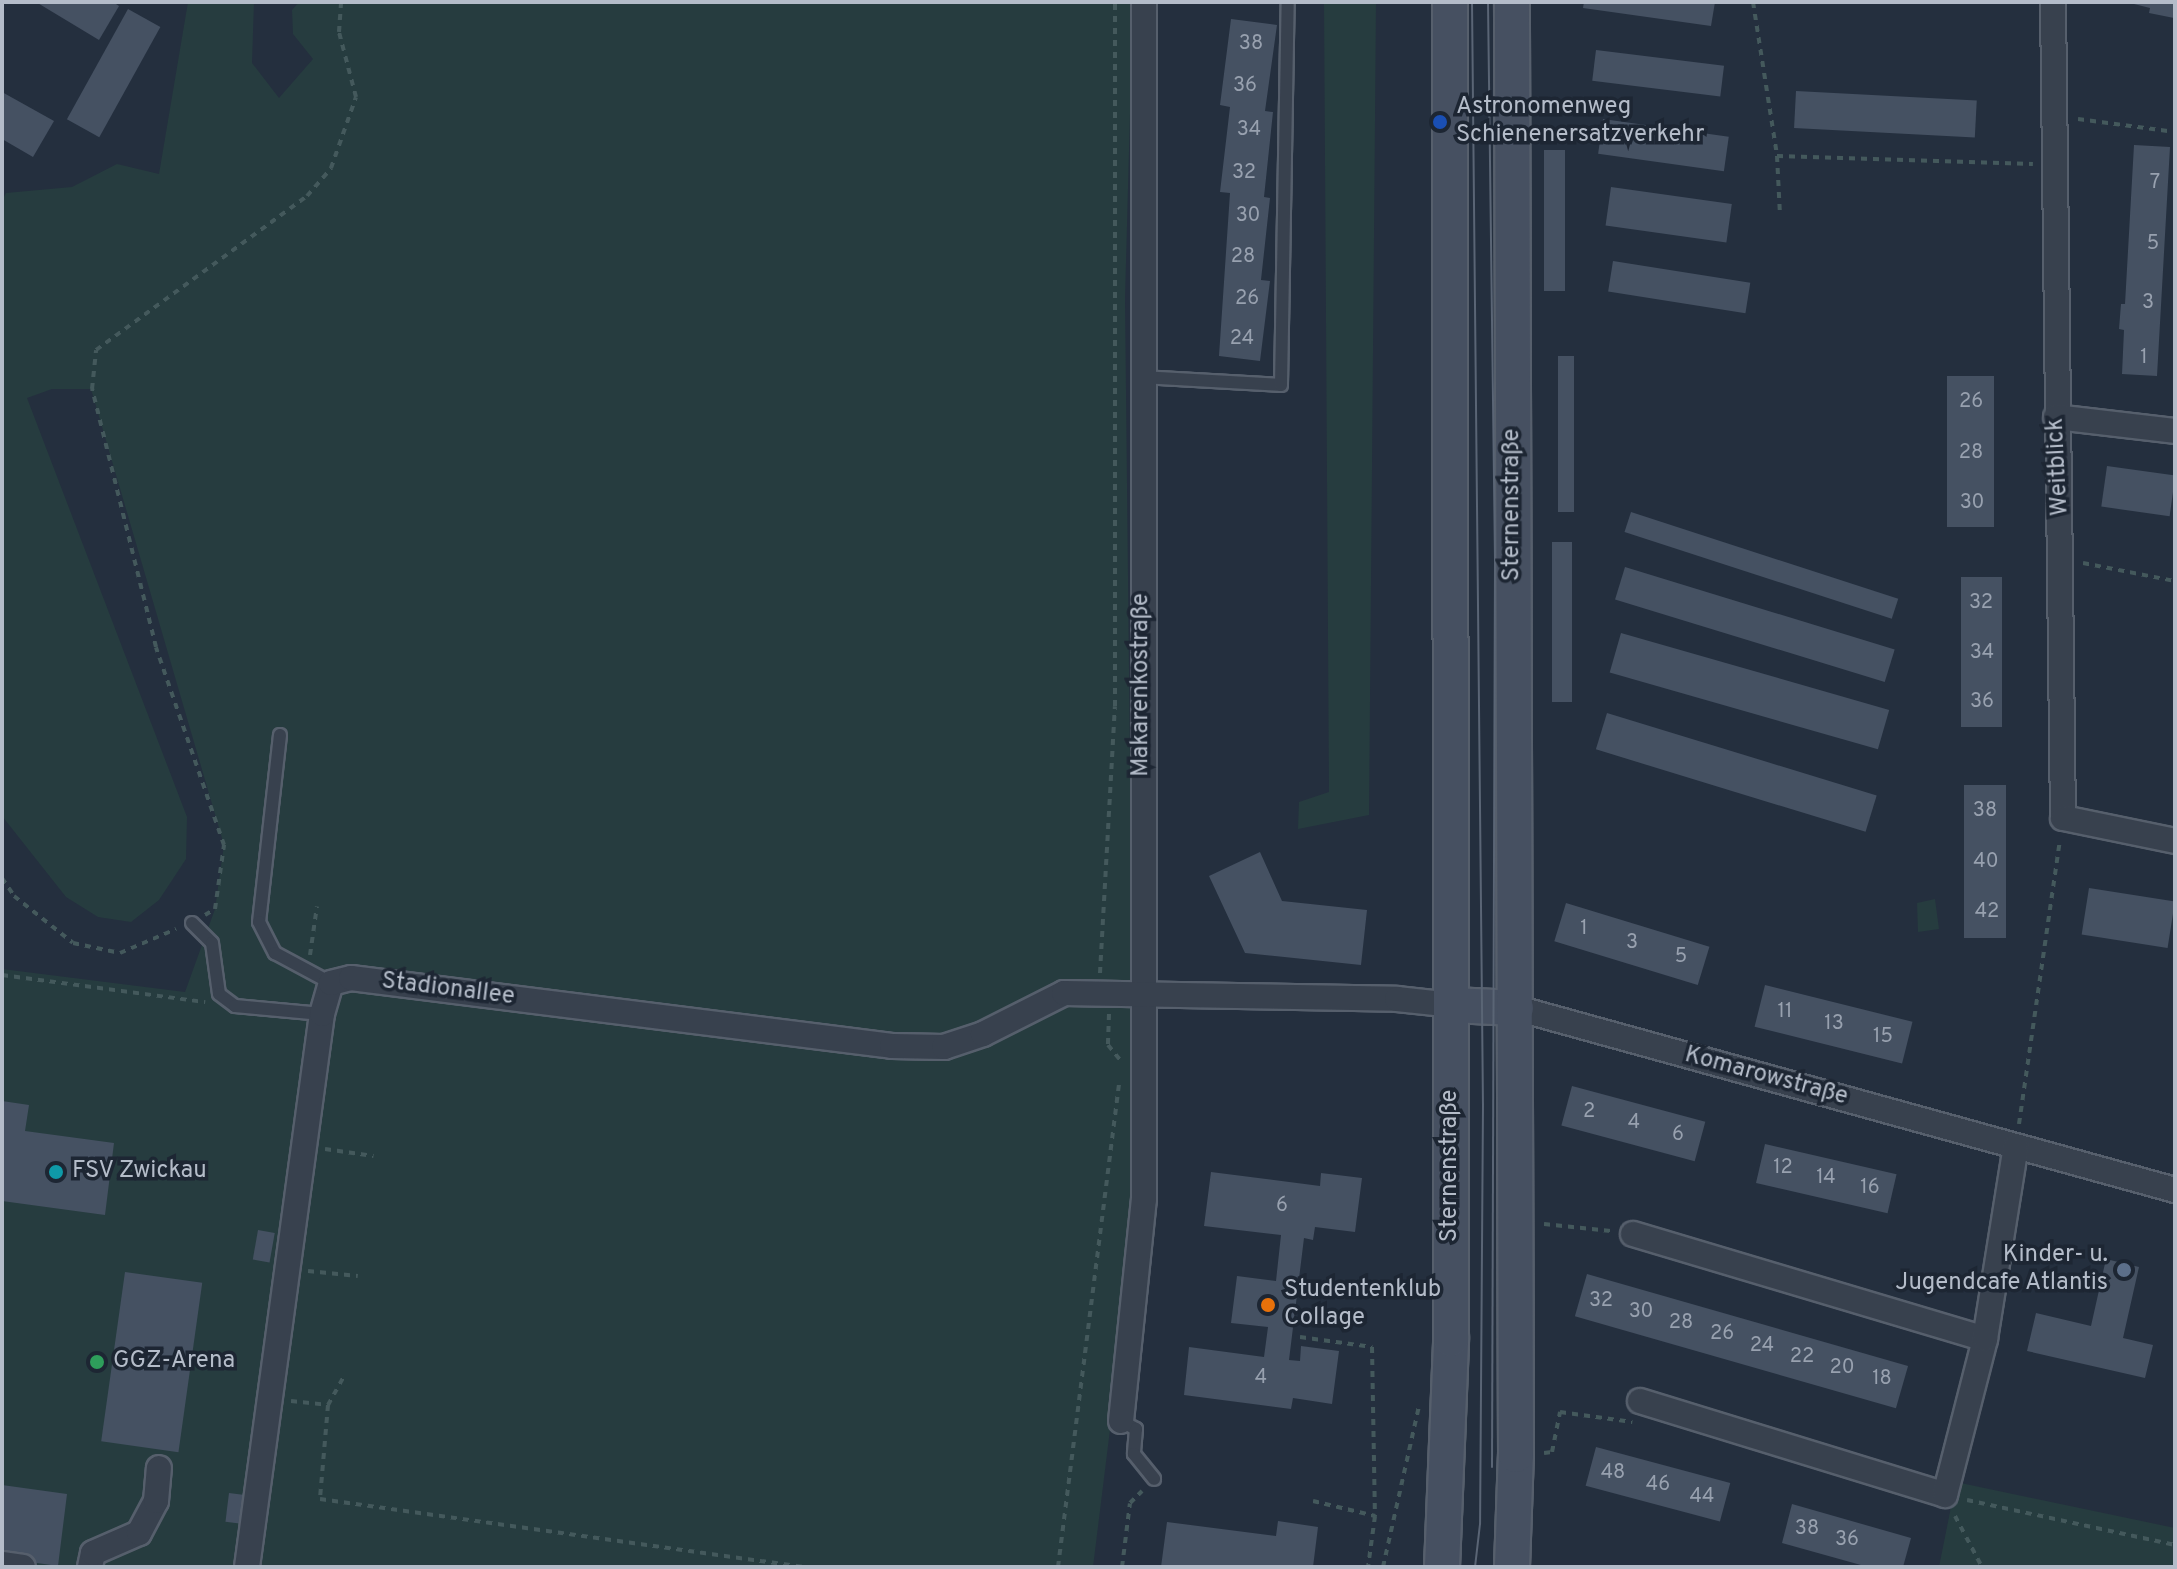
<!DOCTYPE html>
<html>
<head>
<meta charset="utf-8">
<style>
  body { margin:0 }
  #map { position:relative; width:2177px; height:1569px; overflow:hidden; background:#242f3e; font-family:Overpass,sans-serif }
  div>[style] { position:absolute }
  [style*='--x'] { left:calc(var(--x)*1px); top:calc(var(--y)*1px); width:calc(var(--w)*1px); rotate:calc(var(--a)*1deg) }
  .green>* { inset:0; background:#263c3f }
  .building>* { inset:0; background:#455162; transform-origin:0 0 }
  .path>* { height:4px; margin-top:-2px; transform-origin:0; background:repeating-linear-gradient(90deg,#44595c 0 6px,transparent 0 12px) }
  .roads { filter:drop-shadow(2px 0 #565f6c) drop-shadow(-2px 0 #565f6c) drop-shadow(0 2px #565f6c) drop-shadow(0 -2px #565f6c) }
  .lane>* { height:12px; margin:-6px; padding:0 6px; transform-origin:6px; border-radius:6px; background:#38414e }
  .street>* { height:24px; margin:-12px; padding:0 12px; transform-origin:12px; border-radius:12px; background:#38414e }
  .secondary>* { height:34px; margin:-17px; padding:0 17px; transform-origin:17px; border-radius:17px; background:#465061 }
  .tram>* { height:2px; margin:-1px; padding:0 1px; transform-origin:1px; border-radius:1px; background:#5a6575 }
  .dots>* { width:22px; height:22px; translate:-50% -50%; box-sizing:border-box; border:4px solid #1d2633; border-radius:50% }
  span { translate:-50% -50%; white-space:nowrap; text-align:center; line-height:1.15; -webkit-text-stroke:7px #1d2633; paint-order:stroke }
  .number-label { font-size:20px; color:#98a1af }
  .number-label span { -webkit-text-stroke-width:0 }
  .poi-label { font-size:24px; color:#b4bcc9 }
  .left { translate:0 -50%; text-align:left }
  .right { translate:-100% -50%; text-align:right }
  .street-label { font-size:24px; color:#b4bcc9 }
  .frame { position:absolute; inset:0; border:4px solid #b4bcc9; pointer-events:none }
</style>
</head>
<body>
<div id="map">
  <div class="green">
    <i style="clip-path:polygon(188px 2px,254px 2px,252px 63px,279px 98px,313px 59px,293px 34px,292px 10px,299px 2px,1133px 2px,1125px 299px,1135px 1228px,1093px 1567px,2px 1567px,2px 969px,185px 992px,215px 909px,224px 845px,91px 389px,52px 389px,27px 398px,187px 817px,186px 859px,159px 900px,131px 922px,98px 917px,66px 897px,2px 816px,2px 201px,6px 193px,72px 187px,117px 164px,159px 174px)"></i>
    <i style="clip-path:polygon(1324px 2px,1376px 2px,1369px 815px,1298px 829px,1299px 802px,1329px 792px)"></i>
    <i style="clip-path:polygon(1935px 899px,1939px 929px,1918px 932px,1917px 903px)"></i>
    <i style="clip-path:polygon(1956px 1482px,2175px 1528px,2175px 1567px,1939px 1567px)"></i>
  </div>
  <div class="building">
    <i style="clip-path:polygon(36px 2px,113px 2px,119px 6px,99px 40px)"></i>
    <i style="clip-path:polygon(1584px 2px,1715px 2px,1711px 26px,1583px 8px)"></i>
    <i style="clip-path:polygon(2126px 2px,2175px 2px,2174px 18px,2149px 13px,2150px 8px)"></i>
    <i style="left:128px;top:9px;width:37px;height:126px;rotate:29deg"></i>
    <i style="clip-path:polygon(1231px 19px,1277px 25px,1265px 111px,1273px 112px,1264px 197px,1270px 198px,1261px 280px,1270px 281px,1260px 361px,1219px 356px,1230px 193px,1220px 192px,1230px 107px,1220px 105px)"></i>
    <i style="left:1596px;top:50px;width:129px;height:31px;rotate:7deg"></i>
    <i style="left:1796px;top:91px;width:181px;height:37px;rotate:3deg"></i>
    <i style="clip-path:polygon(2px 92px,54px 121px,33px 157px,2px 139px)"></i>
    <i style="left:1603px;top:119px;width:127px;height:35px;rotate:8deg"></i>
    <i style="clip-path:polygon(2134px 145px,2170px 147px,2157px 376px,2122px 374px,2124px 330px,2119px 329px,2121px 304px,2125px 304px)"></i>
    <i style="left:1544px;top:150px;width:21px;height:141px"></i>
    <i style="left:1611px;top:187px;width:122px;height:39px;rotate:8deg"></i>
    <i style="left:1613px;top:261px;width:139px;height:31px;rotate:9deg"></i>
    <i style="left:1558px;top:356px;width:16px;height:156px"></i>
    <i style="left:1994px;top:376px;width:151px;height:47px;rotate:90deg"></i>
    <i style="left:2107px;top:466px;width:69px;height:41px;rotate:8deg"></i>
    <i style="left:1631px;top:512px;width:281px;height:21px;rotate:18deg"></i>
    <i style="left:1552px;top:542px;width:20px;height:160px"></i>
    <i style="left:1625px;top:567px;width:282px;height:34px;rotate:17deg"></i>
    <i style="left:1961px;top:577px;width:41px;height:150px"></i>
    <i style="left:1621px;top:633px;width:279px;height:41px;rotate:16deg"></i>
    <i style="left:1607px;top:713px;width:282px;height:38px;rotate:17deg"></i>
    <i style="left:1964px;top:785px;width:42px;height:153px"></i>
    <i style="clip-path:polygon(1260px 852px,1282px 901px,1367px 910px,1361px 965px,1245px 953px,1209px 876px)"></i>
    <i style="left:2089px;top:888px;width:87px;height:47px;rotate:9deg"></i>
    <i style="left:1566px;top:903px;width:150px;height:40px;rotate:17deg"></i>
    <i style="left:1765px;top:985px;width:152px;height:43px;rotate:14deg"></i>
    <i style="left:1572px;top:1086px;width:138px;height:41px;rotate:15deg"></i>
    <i style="clip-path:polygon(2px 1101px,29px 1105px,25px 1131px,114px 1143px,105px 1215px,2px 1201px)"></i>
    <i style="left:1765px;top:1144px;width:135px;height:40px;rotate:13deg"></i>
    <i style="clip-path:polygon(1211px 1172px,1320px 1186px,1321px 1173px,1362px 1178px,1355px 1232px,1315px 1227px,1313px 1240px,1304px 1238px,1289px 1360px,1300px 1361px,1301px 1346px,1339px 1351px,1332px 1404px,1293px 1398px,1291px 1409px,1184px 1395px,1189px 1347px,1264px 1357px,1268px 1327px,1231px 1323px,1237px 1276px,1276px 1281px,1281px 1235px,1204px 1226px)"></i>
    <i style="left:258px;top:1230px;width:17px;height:30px;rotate:10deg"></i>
    <i style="clip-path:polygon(2106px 1259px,2139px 1267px,2123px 1338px,2153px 1345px,2145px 1378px,2027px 1351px,2036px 1313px,2091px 1326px)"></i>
    <i style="left:125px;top:1272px;width:78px;height:171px;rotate:8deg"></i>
    <i style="left:1587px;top:1274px;width:334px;height:44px;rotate:16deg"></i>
    <i style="left:1596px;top:1447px;width:139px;height:40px;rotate:15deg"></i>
    <i style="clip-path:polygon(2px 1485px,67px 1494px,58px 1566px,2px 1558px)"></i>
    <i style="left:229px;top:1493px;width:16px;height:29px;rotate:7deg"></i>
    <i style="clip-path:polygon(1792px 1504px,1911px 1538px,1903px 1567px,1868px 1567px,1782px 1543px)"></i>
    <i style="clip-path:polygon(1278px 1521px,1318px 1527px,1313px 1567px,1161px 1567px,1167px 1522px,1276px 1536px)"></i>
  </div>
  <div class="path">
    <i style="--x:1753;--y:2;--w:156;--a:81.1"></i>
    <i style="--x:1777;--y:156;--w:59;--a:87.1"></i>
    <i style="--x:2078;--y:119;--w:98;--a:7.6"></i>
    <i style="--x:1777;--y:156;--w:256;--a:1.8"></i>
    <i style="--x:2083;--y:563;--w:94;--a:11.1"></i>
    <i style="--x:2;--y:878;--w:22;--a:56"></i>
    <i style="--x:14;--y:896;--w:75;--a:38.5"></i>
    <i style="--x:73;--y:943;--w:48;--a:12"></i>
    <i style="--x:120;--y:953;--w:61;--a:-23.2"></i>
    <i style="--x:205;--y:915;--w:12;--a:-31"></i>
    <i style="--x:215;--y:909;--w:65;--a:-82"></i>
    <i style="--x:224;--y:845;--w:209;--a:-109"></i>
    <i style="--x:156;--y:647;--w:266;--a:-103.9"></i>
    <i style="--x:92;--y:389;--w:39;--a:-84"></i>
    <i style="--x:96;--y:350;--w:261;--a:-36.1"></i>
    <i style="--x:307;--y:196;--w:37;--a:-49"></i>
    <i style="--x:331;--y:168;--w:75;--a:-70.6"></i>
    <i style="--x:356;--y:97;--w:67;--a:-104.7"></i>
    <i style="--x:339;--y:32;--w:30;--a:-86"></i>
    <i style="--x:310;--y:955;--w:49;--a:-81.9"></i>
    <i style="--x:1100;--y:973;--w:267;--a:-86.8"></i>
    <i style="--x:1115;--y:706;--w:704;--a:-90"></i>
    <i style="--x:2;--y:975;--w:205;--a:7.6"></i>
    <i style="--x:1109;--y:1014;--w:31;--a:92"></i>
    <i style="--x:1108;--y:1045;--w:21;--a:51"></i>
    <i style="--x:2019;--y:1124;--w:287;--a:-81.8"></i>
    <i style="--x:325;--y:1149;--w:49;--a:8.3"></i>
    <i style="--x:1544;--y:1224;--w:67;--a:6"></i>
    <i style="--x:308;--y:1271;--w:50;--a:5.7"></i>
    <i style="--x:1300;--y:1337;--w:73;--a:7.9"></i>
    <i style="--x:1372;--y:1347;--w:169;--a:89"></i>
    <i style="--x:1375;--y:1516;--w:51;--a:97.8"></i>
    <i style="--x:291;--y:1401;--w:37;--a:6"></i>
    <i style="--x:328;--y:1405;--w:94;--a:94.9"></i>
    <i style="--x:320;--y:1499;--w:487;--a:8"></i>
    <i style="--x:328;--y:1405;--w:33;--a:-61"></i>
    <i style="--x:1544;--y:1453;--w:8;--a:-7"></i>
    <i style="--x:1552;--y:1452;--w:41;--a:-78.7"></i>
    <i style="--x:1560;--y:1412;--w:73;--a:7.9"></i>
    <i style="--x:1967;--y:1500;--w:213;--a:12.2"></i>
    <i style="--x:1313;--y:1501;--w:64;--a:13.6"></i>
    <i style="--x:1955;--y:1516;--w:58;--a:62.1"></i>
    <i style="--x:1058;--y:1567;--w:490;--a:-82.8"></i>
    <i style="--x:1122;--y:1567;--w:64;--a:-82.9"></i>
    <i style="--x:1130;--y:1503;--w:17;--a:-45"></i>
    <i style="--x:1383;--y:1567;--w:165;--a:-77.4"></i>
  </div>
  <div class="roads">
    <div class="lane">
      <i style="--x:1143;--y:377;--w:138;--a:3.3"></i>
      <i style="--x:1281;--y:385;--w:383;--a:-89"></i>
      <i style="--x:280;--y:735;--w:188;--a:96.4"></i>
      <i style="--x:259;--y:922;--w:35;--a:63"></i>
      <i style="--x:275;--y:953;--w:64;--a:28.2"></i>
      <i style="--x:192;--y:923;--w:28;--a:45"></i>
      <i style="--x:212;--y:943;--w:51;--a:82.2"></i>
      <i style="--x:219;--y:994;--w:20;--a:37"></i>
      <i style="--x:235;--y:1006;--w:87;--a:5.3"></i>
      <i style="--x:1121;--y:1421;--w:17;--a:28"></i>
      <i style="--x:1136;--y:1429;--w:25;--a:95"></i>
      <i style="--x:1134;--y:1454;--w:32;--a:51"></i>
    </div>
    <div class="street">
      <i style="--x:2053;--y:2;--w:816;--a:89.3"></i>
      <i style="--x:2063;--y:818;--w:114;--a:11.6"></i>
      <i style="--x:2056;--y:417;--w:120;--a:6.7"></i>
      <i style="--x:1516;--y:1008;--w:684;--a:15.44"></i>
      <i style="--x:1633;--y:1234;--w:367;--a:16.6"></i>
      <i style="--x:1640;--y:1401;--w:319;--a:17.1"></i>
      <i style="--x:1945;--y:1495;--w:161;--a:-75.6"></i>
      <i style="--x:1985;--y:1339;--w:195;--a:-80.9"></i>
      <i style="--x:1121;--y:1421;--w:223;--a:-84.1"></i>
      <i style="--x:1144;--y:1199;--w:1197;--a:-90"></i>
      <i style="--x:2;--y:1564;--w:21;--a:8"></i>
      <i style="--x:90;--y:1567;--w:14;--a:-78"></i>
      <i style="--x:93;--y:1553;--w:50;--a:-23.5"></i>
      <i style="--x:139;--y:1533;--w:36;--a:-62"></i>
      <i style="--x:156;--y:1501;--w:33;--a:-85"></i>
      <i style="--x:247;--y:1567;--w:558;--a:-82.28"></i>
      <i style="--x:322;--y:1014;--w:32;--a:-74"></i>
      <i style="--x:331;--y:983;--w:21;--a:-14"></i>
      <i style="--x:351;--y:978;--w:545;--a:7.16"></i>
      <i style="--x:892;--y:1046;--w:52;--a:1.1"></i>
      <i style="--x:944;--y:1047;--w:41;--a:-18.4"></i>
      <i style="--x:983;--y:1034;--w:91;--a:-26.8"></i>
      <i style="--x:1064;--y:993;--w:333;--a:1"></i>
      <i style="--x:1397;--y:999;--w:55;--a:6.2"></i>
    </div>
    <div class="secondary">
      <i style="--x:1452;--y:1005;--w:64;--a:2.7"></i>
      <i style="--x:1442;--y:1567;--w:228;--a:-87.7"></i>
      <i style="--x:1451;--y:1339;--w:1337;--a:-90.04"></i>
      <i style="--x:1512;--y:1567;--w:112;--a:-88"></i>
      <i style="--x:1516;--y:1455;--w:1453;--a:-90.16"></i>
    </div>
  </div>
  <div class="tram">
    <i style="--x:1472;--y:2;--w:1102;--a:89.43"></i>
    <i style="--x:1483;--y:1104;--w:420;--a:90.4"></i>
    <i style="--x:1480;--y:1524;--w:43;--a:96.6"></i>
    <i style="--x:1488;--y:2;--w:560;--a:89.28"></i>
    <i style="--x:1495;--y:562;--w:905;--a:90.19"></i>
  </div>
  <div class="dots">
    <i style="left:1440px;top:122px;background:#1a4fb4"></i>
    <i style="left:56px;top:1172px;background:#0f9aa8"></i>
    <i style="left:2124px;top:1270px;background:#5c6f8a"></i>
    <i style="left:1268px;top:1305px;background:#e8710a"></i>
    <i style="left:97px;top:1362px;background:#2e9e5b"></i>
  </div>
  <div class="number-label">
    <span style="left:1251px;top:44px">38</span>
    <span style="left:1245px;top:86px">36</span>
    <span style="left:1249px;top:130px">34</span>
    <span style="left:1244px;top:173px">32</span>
    <span style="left:2155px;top:183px">7</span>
    <span style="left:1248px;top:216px">30</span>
    <span style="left:2153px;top:244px">5</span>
    <span style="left:1243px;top:257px">28</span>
    <span style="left:1247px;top:299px">26</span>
    <span style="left:2148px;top:303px">3</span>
    <span style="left:1242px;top:339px">24</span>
    <span style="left:2144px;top:358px">1</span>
    <span style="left:1971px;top:402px">26</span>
    <span style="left:1971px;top:453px">28</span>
    <span style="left:1972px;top:503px">30</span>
    <span style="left:1981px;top:603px">32</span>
    <span style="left:1982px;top:653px">34</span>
    <span style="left:1982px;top:702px">36</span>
    <span style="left:1985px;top:811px">38</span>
    <span style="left:1986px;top:862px">40</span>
    <span style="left:1987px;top:912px">42</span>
    <span style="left:1584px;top:929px">1</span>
    <span style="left:1632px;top:943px">3</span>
    <span style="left:1681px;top:957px">5</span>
    <span style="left:1785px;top:1012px">11</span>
    <span style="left:1834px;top:1024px">13</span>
    <span style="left:1883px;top:1037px">15</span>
    <span style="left:1589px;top:1112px">2</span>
    <span style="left:1634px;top:1123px">4</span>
    <span style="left:1678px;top:1135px">6</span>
    <span style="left:1783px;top:1168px">12</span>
    <span style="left:1826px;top:1178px">14</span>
    <span style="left:1870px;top:1188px">16</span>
    <span style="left:1282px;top:1206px">6</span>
    <span style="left:1601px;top:1301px">32</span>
    <span style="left:1641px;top:1312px">30</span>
    <span style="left:1681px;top:1323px">28</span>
    <span style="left:1722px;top:1334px">26</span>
    <span style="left:1762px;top:1346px">24</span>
    <span style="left:1802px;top:1357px">22</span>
    <span style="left:1842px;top:1368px">20</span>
    <span style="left:1261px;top:1378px">4</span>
    <span style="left:1882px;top:1379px">18</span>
    <span style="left:1613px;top:1473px">48</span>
    <span style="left:1658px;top:1485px">46</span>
    <span style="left:1702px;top:1497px">44</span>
    <span style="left:1807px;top:1529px">38</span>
    <span style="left:1847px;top:1540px">36</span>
  </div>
  <div class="poi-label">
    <span class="left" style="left:1456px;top:122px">Astronomenweg<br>Schienenersatzverkehr</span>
    <span class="left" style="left:72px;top:1172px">FSV Zwickau</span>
    <span class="right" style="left:2108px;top:1270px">Kinder- u.<br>Jugendcafe Atlantis</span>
    <span class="left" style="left:1284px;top:1305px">Studentenklub<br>Collage</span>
    <span class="left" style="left:113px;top:1362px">GGZ-Arena</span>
  </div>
  <div class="street-label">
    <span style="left:2059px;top:467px;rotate:-93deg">Weitblick</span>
    <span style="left:1513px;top:505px;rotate:-90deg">Sternenstraße</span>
    <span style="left:1142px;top:685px;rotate:-90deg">Makarenkostraße</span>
    <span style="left:448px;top:990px;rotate:7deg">Stadionallee</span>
    <span style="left:1766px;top:1077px;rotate:15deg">Komarowstraße</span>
    <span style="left:1451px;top:1166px;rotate:-90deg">Sternenstraße</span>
  </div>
  <div class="frame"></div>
</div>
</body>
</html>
